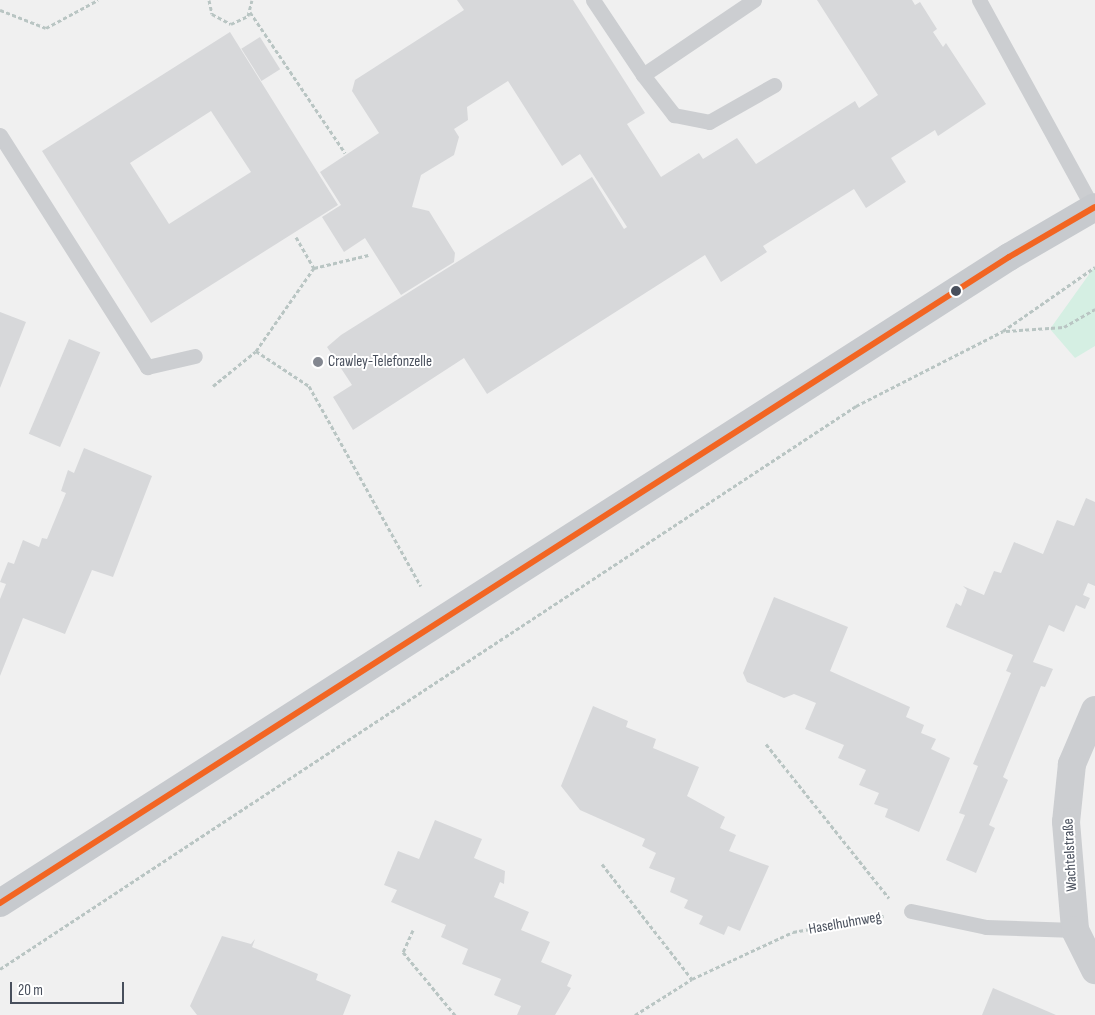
<!DOCTYPE html>
<html>
<head>
<meta charset="utf-8">
<style>
  body { margin:0 }
  #map { position:relative; width:1095px; height:1015px; overflow:hidden; background:#f0f0f0; font-family:"Sofia Sans Condensed",sans-serif }
  div>[style] { position:absolute }
  [style*='--x'] { left:calc(var(--x)*1px); top:calc(var(--y)*1px); width:calc(var(--w)*1px); rotate:calc(var(--a)*1deg) }
  .green>* { inset:0; background:#d5efe3 }
  .building>* { inset:0; background:#d7d8da; transform-origin:0 0 }
  .path>* { height:3px; margin-top:-1.5px; transform-origin:0; background:repeating-linear-gradient(90deg,#b9c5c3 0 4px,transparent 0 6.5px) }
  .service>* { height:15px; margin:-7.5px; padding:0 7.5px; transform-origin:7.5px; border-radius:7.5px; background:#ccced1 }
  .minor>* { height:28px; margin:-14px; padding:0 14px; transform-origin:14px; border-radius:14px; background:#ccced1 }
  .primary>* { height:28px; margin:-14px; padding:0 14px; transform-origin:14px; border-radius:14px; background:#c7cace }
  .bus-1>* { height:6px; margin:-3px; padding:0 3px; transform-origin:3px; border-radius:3px; background:#f26522 }
  .dots>* { width:14px; height:14px; translate:-50% -50%; box-sizing:border-box; border:2px solid #fff; border-radius:50% }
  span { translate:-50% -50%; white-space:nowrap; text-align:center; line-height:1.15; -webkit-text-stroke:4px #fff; paint-order:stroke }
  .poi-label { font-size:15px; color:#484f5c }
  .left { translate:0 -50%; text-align:left }
  .street-label { font-size:15px; color:#484f5c }
  .scale { position:absolute; left:10px; top:982px; width:114px; height:22px; box-sizing:border-box; border:2px solid #484f5c; border-top:0; padding-left:6px; font-size:15px; line-height:18px; white-space:nowrap; color:#484f5c; -webkit-text-stroke:4px #fff; paint-order:stroke }
</style>
</head>
<body>
<div id="map">
  <div class="green">
    <i style="clip-path:polygon(1095px 266px,1095px 346px,1075px 358px,1050px 329px)"></i>
  </div>
  <div class="building">
    <i style="clip-path:polygon(457px 0,573px 0,645px 113px,627px 124px,661px 177px,699px 153px,703px 159px,737px 138px,756px 164px,855px 101px,859px 108px,878px 95px,817px 0,912px 0,915px 5px,920px 2px,937px 29px,933px 32px,943px 47px,946px 43px,986px 104px,938px 136px,935px 130px,891px 158px,906px 182px,866px 208px,854px 189px,763px 246px,767px 252px,721px 282px,705px 255px,487px 394px,464px 358px,353px 430px,333px 397px,352px 385px,327px 347px,341px 335px,592px 177px,624px 229px,627px 227px,580px 154px,562px 166px,508px 81px,467px 107px,468px 120px,454px 129px,459px 137px,454px 155px,421px 175px,412px 207px,429px 211px,455px 253px,454px 262px,401px 295px,365px 238px,344px 252px,322px 217px,341px 205px,320px 172px,379px 133px,352px 91px,355px 80px,464px 10px)"></i>
    <i style="clip-path:polygon(evenodd,230px 32px,338px 205px,151px 323px,42px 151px,230px 32px,211px 111px,251px 172px,169px 224px,130px 163px,211px 111px)"></i>
    <i style="left:260px;top:37px;width:38px;height:22px;rotate:58deg"></i>
    <i style="clip-path:polygon(0 312px,26px 322px,0 388px)"></i>
    <i style="left:69px;top:339px;width:34px;height:103px;rotate:23deg"></i>
    <i style="clip-path:polygon(84px 448px,152px 476px,113px 577px,92px 570px,65px 634px,23px 618px,0 676px,0 599px,6px 584px,0 582px,8px 562px,14px 564px,23px 540px,39px 547px,42px 538px,47px 539px,66px 493px,61px 491px,68px 470px,74px 473px)"></i>
    <i style="clip-path:polygon(1086px 498px,1095px 502px,1095px 586px,1088px 583px,1083px 595px,1090px 598px,1085px 609px,1076px 605px,1064px 632px,1049px 625px,1033px 662px,1053px 669px,1045px 687px,1041px 686px,1003px 777px,1008px 780px,989px 825px,995px 828px,976px 873px,946px 860px,965px 815px,959px 813px,978px 766px,973px 764px,1011px 673px,1006px 671px,1013px 655px,946px 627px,956px 603px,961px 606px,967px 590px,963px 586px,984px 595px,994px 571px,1001px 573px,1014px 542px,1043px 554px,1057px 520px,1074px 526px)"></i>
    <i style="clip-path:polygon(774px 597px,848px 627px,830px 671px,910px 707px,906px 717px,924px 725px,921px 733px,936px 739px,931px 749px,950px 758px,919px 832px,885px 817px,888px 809px,874px 804px,879px 793px,859px 785px,866px 770px,838px 758px,844px 745px,805px 729px,816px 703px,794px 694px,784px 698px,747px 682px,743px 673px)"></i>
    <i style="clip-path:polygon(593px 706px,628px 721px,626px 727px,656px 739px,653px 748px,699px 767px,687px 796px,725px 817px,720px 828px,736px 835px,729px 851px,769px 866px,740px 931px,728px 926px,724px 935px,699px 924px,703px 916px,684px 908px,688px 900px,670px 892px,675px 878px,649px 868px,656px 853px,642px 846px,645px 839px,580px 810px,561px 786px)"></i>
    <i style="clip-path:polygon(435px 820px,482px 839px,474px 858px,505px 871px,504px 884px,500px 882px,494px 897px,529px 912px,521px 930px,550px 942px,541px 962px,572px 975px,567px 986px,571px 988px,555px 1015px,517px 1015px,521px 1006px,494px 995px,501px 979px,462px 964px,468px 949px,441px 937px,446px 925px,391px 902px,397px 890px,384px 885px,398px 851px,419px 859px)"></i>
    <i style="clip-path:polygon(222px 936px,251px 944px,255px 939px,252px 947px,318px 974px,316px 980px,351px 995px,343px 1015px,197px 1015px,190px 1006px)"></i>
    <i style="clip-path:polygon(993px 988px,1056px 1015px,982px 1015px)"></i>
  </div>
  <div class="path">
    <i style="--x:209;--y:0;--w:14;--a:78"></i>
    <i style="--x:212;--y:14;--w:21;--a:28"></i>
    <i style="--x:231;--y:24;--w:19;--a:-25"></i>
    <i style="--x:248;--y:16;--w:16;--a:-76"></i>
    <i style="--x:0;--y:10;--w:49;--a:21.4"></i>
    <i style="--x:46;--y:28;--w:59;--a:-28.3"></i>
    <i style="--x:250;--y:12;--w:170;--a:56"></i>
    <i style="--x:296;--y:237;--w:36;--a:60"></i>
    <i style="--x:1006;--y:331;--w:58;--a:-3.9"></i>
    <i style="--x:1064;--y:327;--w:36;--a:-30"></i>
    <i style="--x:256;--y:351;--w:64;--a:33.4"></i>
    <i style="--x:309;--y:386;--w:229;--a:60.8"></i>
    <i style="--x:213;--y:386;--w:55;--a:-39.1"></i>
    <i style="--x:256;--y:351;--w:101;--a:-55.1"></i>
    <i style="--x:314;--y:268;--w:56;--a:-13.5"></i>
    <i style="--x:766;--y:744;--w:197;--a:51.4"></i>
    <i style="--x:602;--y:864;--w:146;--a:52"></i>
    <i style="--x:413;--y:930;--w:24;--a:114"></i>
    <i style="--x:403;--y:952;--w:82;--a:50.5"></i>
    <i style="--x:0;--y:969;--w:1025;--a:-33.33"></i>
    <i style="--x:856;--y:406;--w:165;--a:-27"></i>
    <i style="--x:1003;--y:331;--w:112;--a:-34.8"></i>
    <i style="--x:635;--y:1015;--w:67;--a:-32.3"></i>
    <i style="--x:692;--y:979;--w:111;--a:-25"></i>
    <i style="--x:793;--y:932;--w:92;--a:-10"></i>
  </div>
  <div class="service">
    <i style="--x:593;--y:0;--w:90;--a:56.3"></i>
    <i style="--x:754;--y:0;--w:134;--a:146"></i>
    <i style="--x:643;--y:75;--w:51;--a:52.2"></i>
    <i style="--x:674;--y:115;--w:36;--a:11"></i>
    <i style="--x:709;--y:122;--w:75;--a:-29.6"></i>
    <i style="--x:979;--y:0;--w:237;--a:61.3"></i>
    <i style="--x:0;--y:135;--w:275;--a:57.6"></i>
    <i style="--x:147;--y:367;--w:49;--a:-12.9"></i>
    <i style="--x:911;--y:911;--w:77;--a:12"></i>
    <i style="--x:986;--y:927;--w:89;--a:1.9"></i>
  </div>
  <div class="minor">
    <i style="--x:1095;--y:710;--w:59;--a:113.1"></i>
    <i style="--x:1072;--y:764;--w:58;--a:95.9"></i>
    <i style="--x:1066;--y:822;--w:108;--a:85.2"></i>
    <i style="--x:1075;--y:930;--w:45;--a:63.4"></i>
  </div>
  <div class="primary">
    <i style="--x:0;--y:903;--w:1198;--a:-32.63"></i>
    <i style="--x:1009;--y:257;--w:99;--a:-30.2"></i>
  </div>
  <div class="bus-1">
    <i style="--x:0;--y:903;--w:1198;--a:-32.63"></i>
    <i style="--x:1009;--y:257;--w:99;--a:-30.2"></i>
  </div>
  <div class="dots">
    <i style="left:956px;top:291px;background:#484f5c"></i>
    <i style="left:318px;top:362px;background:#838790"></i>
  </div>
  <div class="poi-label">
    <span class="left" style="left:328px;top:362px">Crawley-Telefonzelle</span>
  </div>
  <div class="street-label">
    <span style="left:1070px;top:855px;rotate:-93deg">Wachtelstraße</span>
    <span style="left:845px;top:923px;rotate:-10deg">Haselhuhnweg</span>
  </div>
  <div class="scale">20 m</div>
</div>
</body>
</html>
